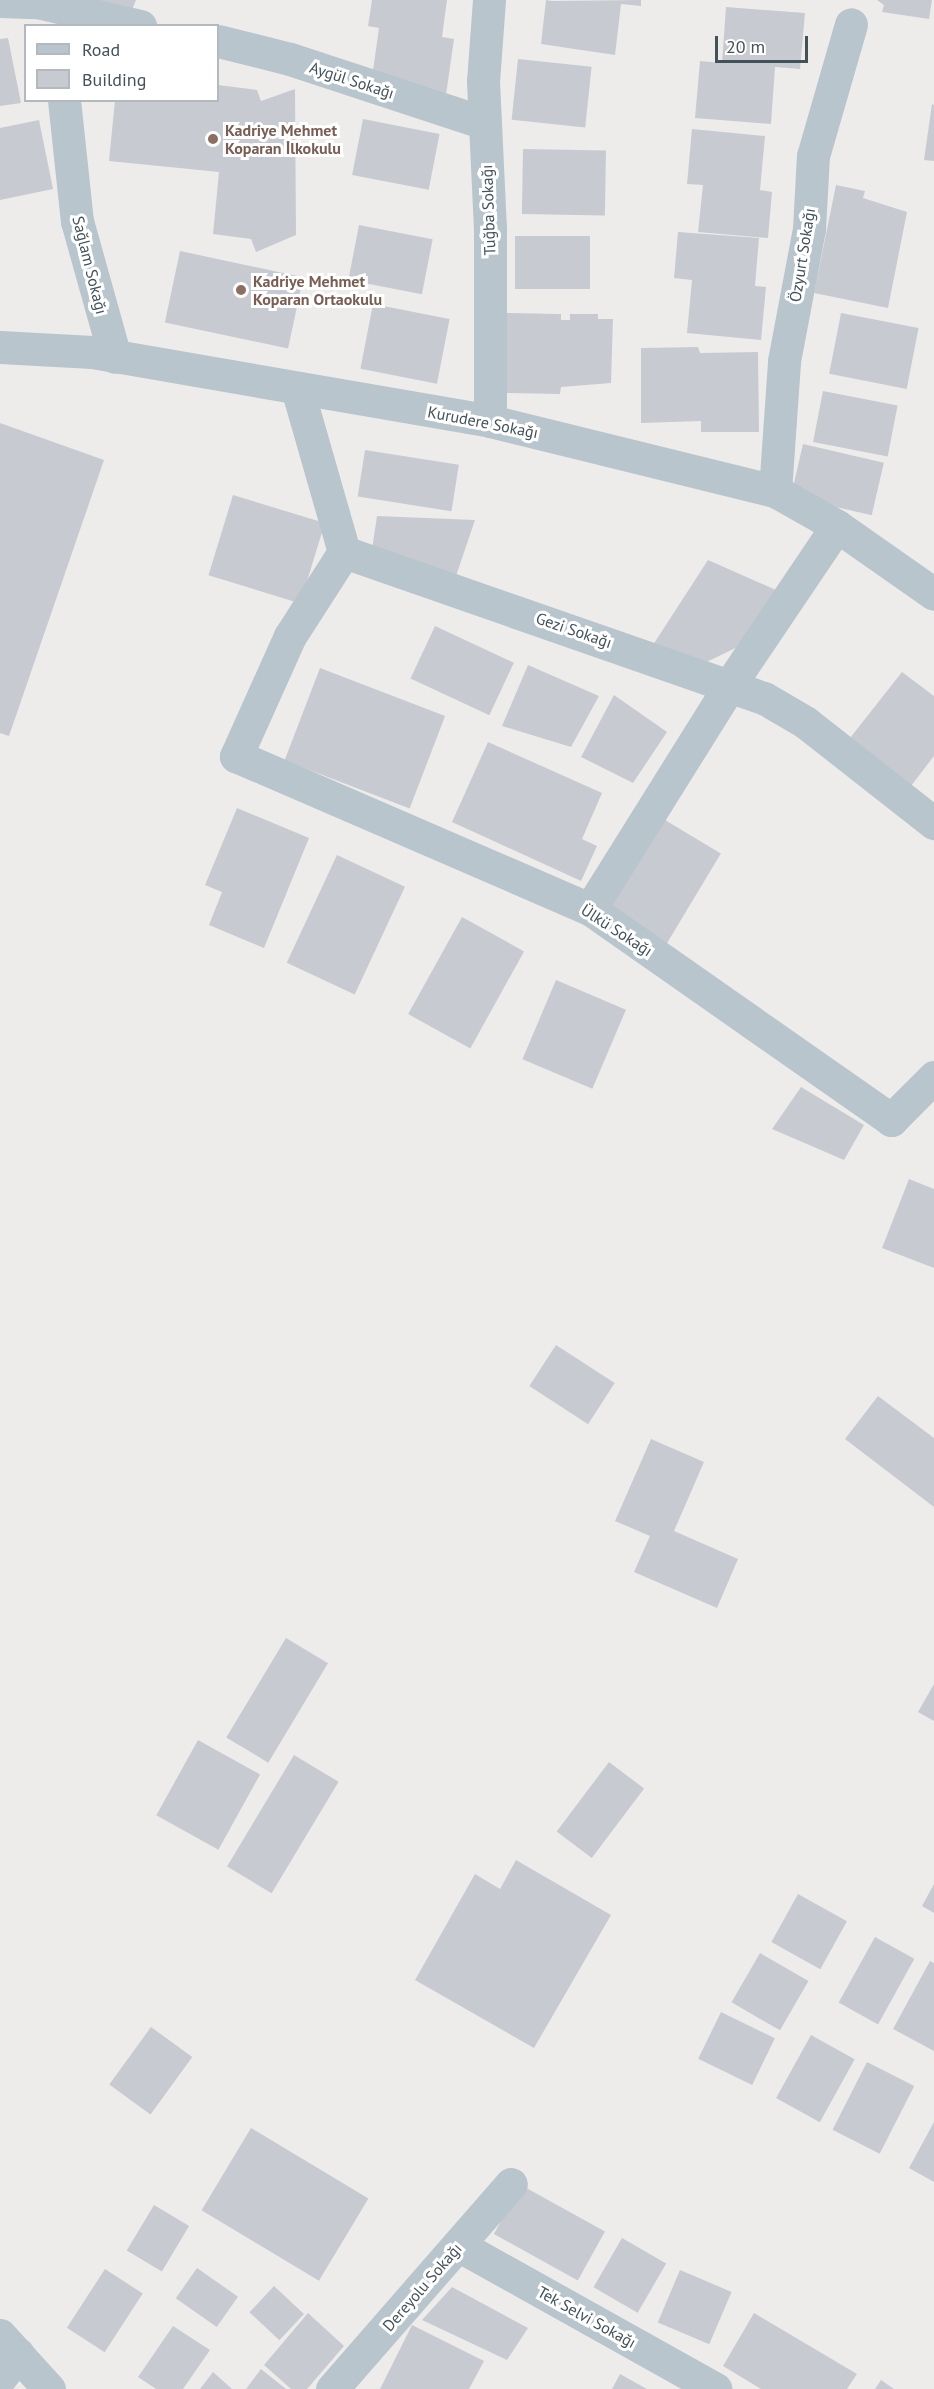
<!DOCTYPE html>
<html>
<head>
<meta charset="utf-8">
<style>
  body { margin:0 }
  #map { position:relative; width:934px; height:2389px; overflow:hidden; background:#eeebeb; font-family:"PT Sans",sans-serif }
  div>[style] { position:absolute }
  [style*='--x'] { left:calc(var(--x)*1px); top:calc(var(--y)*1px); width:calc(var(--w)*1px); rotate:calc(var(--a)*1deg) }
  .building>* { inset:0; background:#c7cbd1; transform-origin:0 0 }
  .minor>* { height:33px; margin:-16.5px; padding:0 16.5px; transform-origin:16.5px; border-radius:16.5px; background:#b8c5cc }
  .dots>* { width:16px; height:16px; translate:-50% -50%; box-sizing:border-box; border:3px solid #fff; border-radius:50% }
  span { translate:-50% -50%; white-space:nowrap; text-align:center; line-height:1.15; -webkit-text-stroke:6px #fff; paint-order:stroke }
  .street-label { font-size:16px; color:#435159 }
  .education-label { font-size:16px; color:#785e54; font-weight:700 }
  .left { translate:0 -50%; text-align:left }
  .legend { position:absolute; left:24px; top:24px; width:195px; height:78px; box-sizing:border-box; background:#fff; border:2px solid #b4b9bd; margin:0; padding:8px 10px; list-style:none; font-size:18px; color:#435159 }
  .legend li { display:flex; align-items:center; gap:12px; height:30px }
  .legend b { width:30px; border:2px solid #b4b9bd }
  .scale { position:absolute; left:715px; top:36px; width:93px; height:27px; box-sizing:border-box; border:3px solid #435159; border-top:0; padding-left:8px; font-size:18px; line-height:21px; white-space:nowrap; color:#435159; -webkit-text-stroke:4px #fff; paint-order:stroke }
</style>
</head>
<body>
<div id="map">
  <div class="building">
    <i style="clip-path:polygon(81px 0,136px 0,128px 20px)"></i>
    <i style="clip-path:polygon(372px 0,447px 0,442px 37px,454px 39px,446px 95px,371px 84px,379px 28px,368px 26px)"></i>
    <i style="clip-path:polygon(546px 0,552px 1px,641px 0,641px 6px,621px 4px,615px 55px,541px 44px)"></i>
    <i style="clip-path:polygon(877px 0,932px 0,929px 19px,882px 12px,884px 5px)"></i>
    <i style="clip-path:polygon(726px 7px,805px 13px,800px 69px,775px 67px,771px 124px,695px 118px,700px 61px,722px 63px)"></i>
    <i style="clip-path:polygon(8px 38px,21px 103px,0 106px,0 39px)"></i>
    <i style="left:518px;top:59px;width:74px;height:61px;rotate:6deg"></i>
    <i style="clip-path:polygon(218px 85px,257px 90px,261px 101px,295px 89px,296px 235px,256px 252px,251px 239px,213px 234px,219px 172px,109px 161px,115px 100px,218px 100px)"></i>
    <i style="clip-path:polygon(932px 104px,934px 105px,934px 161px,924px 160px)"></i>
    <i style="left:363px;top:119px;width:78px;height:57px;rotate:11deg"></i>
    <i style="clip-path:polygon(39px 120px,53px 189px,0 200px,0 128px)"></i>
    <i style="clip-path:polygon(692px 129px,765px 136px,760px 190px,772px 192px,768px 238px,698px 232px,703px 185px,687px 184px)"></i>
    <i style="left:523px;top:149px;width:83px;height:65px;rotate:1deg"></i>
    <i style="clip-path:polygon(836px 185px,865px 191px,863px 198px,907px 212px,888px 308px,814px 293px)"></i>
    <i style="left:359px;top:225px;width:75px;height:56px;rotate:11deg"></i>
    <i style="clip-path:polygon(678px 232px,759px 238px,755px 286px,766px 287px,761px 340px,687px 333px,692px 280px,674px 278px)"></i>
    <i style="left:590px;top:236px;width:53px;height:75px;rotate:90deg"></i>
    <i style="left:180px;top:251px;width:126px;height:73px;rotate:12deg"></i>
    <i style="left:373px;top:304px;width:78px;height:66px;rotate:11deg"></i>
    <i style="clip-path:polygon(506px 313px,561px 314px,561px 320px,570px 320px,570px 314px,598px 314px,598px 319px,613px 319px,611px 383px,561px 387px,560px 394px,506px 393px)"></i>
    <i style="left:841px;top:313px;width:79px;height:62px;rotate:11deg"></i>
    <i style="clip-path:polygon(698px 347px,700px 353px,758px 352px,759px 432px,701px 432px,701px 421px,641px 423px,641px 348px)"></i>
    <i style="left:823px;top:391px;width:76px;height:52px;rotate:11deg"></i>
    <i style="clip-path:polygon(0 423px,104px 460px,9px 736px,0 733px)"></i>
    <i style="left:803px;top:444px;width:83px;height:54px;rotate:13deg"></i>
    <i style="left:365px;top:450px;width:95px;height:47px;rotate:9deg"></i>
    <i style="left:233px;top:495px;width:96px;height:84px;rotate:17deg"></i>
    <i style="clip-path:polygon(377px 516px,475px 520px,456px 576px,371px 556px)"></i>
    <i style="clip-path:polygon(708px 560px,785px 594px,750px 641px,692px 669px,651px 648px)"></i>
    <i style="left:435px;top:626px;width:87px;height:58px;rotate:25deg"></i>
    <i style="clip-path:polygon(528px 665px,599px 696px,571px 747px,502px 726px)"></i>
    <i style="left:320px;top:668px;width:134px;height:99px;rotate:21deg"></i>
    <i style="clip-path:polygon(902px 672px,934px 696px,934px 756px,911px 786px,850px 738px)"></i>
    <i style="clip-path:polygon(614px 695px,667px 732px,633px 783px,581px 757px)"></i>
    <i style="clip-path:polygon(488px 742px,602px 793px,582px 839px,597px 846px,581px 881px,452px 822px)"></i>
    <i style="clip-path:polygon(237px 808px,309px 838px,264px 948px,209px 925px,222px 892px,205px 885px)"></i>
    <i style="left:660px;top:817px;width:71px;height:107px;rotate:31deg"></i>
    <i style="left:337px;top:855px;width:75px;height:119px;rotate:25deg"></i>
    <i style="left:462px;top:917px;width:71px;height:111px;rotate:29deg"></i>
    <i style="left:556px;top:980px;width:76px;height:86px;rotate:23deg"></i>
    <i style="clip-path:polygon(801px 1087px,864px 1125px,844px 1160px,772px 1129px)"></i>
    <i style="clip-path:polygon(909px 1179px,934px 1189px,934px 1268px,882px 1248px)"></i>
    <i style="left:556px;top:1345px;width:70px;height:49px;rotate:33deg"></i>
    <i style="clip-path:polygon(878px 1396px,934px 1438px,934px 1507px,845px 1439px)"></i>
    <i style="clip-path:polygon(651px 1439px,704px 1462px,674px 1531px,738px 1559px,717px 1608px,634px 1572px,650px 1536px,615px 1521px)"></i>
    <i style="left:286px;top:1638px;width:49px;height:116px;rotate:31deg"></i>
    <i style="clip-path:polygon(934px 1684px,934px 1721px,918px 1712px)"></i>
    <i style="left:198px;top:1740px;width:71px;height:86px;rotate:29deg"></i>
    <i style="left:294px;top:1755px;width:52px;height:130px;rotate:31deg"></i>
    <i style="left:609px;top:1762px;width:44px;height:87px;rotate:37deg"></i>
    <i style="clip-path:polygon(516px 1860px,611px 1915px,534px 2048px,415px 1980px,475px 1874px,500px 1889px)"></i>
    <i style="clip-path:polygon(934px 1884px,934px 1913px,922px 1906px)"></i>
    <i style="left:798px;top:1894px;width:56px;height:55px;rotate:29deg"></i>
    <i style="left:875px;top:1937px;width:45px;height:75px;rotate:29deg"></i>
    <i style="left:760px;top:1953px;width:56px;height:57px;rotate:30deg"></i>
    <i style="clip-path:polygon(930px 1961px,934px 1963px,934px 2051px,893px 2029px)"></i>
    <i style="left:721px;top:2012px;width:60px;height:52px;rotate:26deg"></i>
    <i style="left:151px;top:2027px;width:51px;height:71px;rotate:36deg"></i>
    <i style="left:811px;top:2035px;width:50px;height:72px;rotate:29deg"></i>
    <i style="left:867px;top:2062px;width:53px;height:76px;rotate:27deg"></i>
    <i style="clip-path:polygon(934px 2122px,934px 2182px,909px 2168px)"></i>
    <i style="left:251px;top:2128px;width:137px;height:96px;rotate:31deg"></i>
    <i style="left:521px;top:2185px;width:96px;height:56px;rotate:29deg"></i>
    <i style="left:154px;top:2205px;width:41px;height:53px;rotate:31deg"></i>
    <i style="left:622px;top:2238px;width:51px;height:57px;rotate:30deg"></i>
    <i style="left:197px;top:2268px;width:50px;height:37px;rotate:35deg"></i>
    <i style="left:105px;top:2269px;width:45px;height:70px;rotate:33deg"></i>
    <i style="left:680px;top:2270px;width:56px;height:57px;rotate:23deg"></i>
    <i style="left:274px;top:2286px;width:41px;height:36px;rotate:43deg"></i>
    <i style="clip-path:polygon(452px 2287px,528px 2328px,507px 2360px,422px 2320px)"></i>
    <i style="clip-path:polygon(308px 2313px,344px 2346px,307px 2389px,291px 2389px,264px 2365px)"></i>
    <i style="clip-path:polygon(754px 2313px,857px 2374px,847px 2389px,761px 2389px,723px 2366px)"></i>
    <i style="clip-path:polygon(412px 2325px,484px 2361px,469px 2389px,380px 2389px)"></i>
    <i style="clip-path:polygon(173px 2326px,210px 2350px,183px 2389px,156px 2389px,138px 2377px)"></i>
    <i style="clip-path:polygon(261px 2369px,286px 2389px,246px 2389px)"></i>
    <i style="clip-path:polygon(213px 2372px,232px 2389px,200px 2389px)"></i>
    <i style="clip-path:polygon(620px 2374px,647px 2389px,612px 2389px)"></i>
    <i style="clip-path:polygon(881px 2380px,894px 2389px,875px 2389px)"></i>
  </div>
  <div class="minor">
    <i style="--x:489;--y:0;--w:81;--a:94.2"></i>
    <i style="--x:483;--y:81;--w:148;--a:87.3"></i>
    <i style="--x:490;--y:229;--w:192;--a:90"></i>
    <i style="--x:0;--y:1;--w:37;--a:2"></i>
    <i style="--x:37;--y:2;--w:106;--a:13.1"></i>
    <i style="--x:218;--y:41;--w:74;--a:14"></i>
    <i style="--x:290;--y:59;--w:205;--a:18.2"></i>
    <i style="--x:64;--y:100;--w:122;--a:83.9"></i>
    <i style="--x:77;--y:221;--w:141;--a:74.4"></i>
    <i style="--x:0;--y:347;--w:92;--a:3.1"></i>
    <i style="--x:92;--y:352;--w:404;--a:9.8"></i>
    <i style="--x:490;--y:421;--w:293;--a:13.8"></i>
    <i style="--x:775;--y:491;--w:71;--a:29.4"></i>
    <i style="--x:837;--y:526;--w:118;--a:35"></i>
    <i style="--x:297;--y:388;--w:171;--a:74"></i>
    <i style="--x:344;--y:552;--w:445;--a:19.2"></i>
    <i style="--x:764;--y:698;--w:48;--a:30.3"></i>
    <i style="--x:805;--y:722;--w:164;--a:38.1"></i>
    <i style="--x:775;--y:491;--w:130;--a:-86"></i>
    <i style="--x:784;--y:361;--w:134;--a:-79.3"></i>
    <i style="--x:809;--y:229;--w:73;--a:-86.9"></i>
    <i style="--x:813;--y:156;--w:137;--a:-73.9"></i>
    <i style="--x:344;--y:552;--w:100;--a:122.7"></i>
    <i style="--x:290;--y:636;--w:132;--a:114.2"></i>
    <i style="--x:236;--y:756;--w:386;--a:23.4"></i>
    <i style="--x:590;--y:909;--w:368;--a:35"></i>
    <i style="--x:891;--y:1120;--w:61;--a:-45"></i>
    <i style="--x:590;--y:909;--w:266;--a:-58"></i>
    <i style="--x:731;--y:683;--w:189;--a:-56"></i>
    <i style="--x:458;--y:2245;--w:295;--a:29.2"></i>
    <i style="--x:0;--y:2335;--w:73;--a:47.8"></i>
    <i style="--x:0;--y:2378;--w:30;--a:-53"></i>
    <i style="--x:332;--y:2389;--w:272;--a:-48.9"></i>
  </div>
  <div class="dots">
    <i style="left:213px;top:139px;background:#8d6e63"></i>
    <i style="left:241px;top:290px;background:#8d6e63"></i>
  </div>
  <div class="street-label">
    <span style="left:352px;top:80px;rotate:18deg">Aygül Sokağı</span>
    <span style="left:488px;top:210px;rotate:-92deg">Tuğba Sokağı</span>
    <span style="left:802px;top:255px;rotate:-81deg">Özyurt Sokağı</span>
    <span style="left:90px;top:265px;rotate:76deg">Sağlam Sokağı</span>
    <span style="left:483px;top:422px;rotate:11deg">Kurudere Sokağı</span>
    <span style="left:574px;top:630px;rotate:19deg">Gezi Sokağı</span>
    <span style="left:617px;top:930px;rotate:33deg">Ülkü Sokağı</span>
    <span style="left:422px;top:2287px;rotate:-49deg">Dereyolu Sokağı</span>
    <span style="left:587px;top:2317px;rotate:29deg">Tek Selvi Sokağı</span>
  </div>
  <div class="education-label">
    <span class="left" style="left:225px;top:139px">Kadriye Mehmet<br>Koparan İlkokulu</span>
    <span class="left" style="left:253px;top:290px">Kadriye Mehmet<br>Koparan Ortaokulu</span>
  </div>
  <ul class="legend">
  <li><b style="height:8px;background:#b8c5cc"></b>Road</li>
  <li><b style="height:16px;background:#c7cbd1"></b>Building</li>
  </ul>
  <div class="scale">20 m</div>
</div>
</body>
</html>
